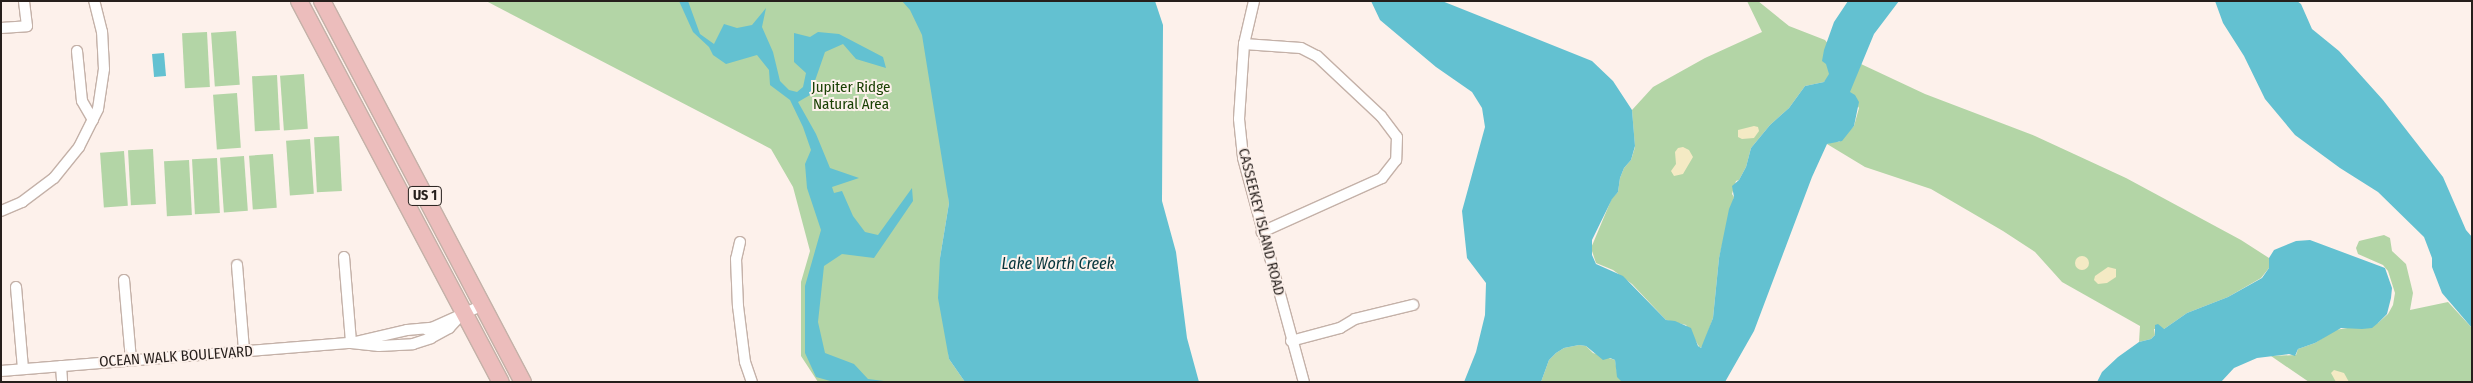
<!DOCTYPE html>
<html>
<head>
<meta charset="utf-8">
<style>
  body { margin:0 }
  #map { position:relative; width:2473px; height:383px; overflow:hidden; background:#fdf1eb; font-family:"Fira Sans Condensed",sans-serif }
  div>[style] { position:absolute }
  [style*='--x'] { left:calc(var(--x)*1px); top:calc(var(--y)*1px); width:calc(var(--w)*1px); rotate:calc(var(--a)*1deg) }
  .green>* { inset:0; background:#b3d5a6; transform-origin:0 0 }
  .sand>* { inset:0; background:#f4eac4 }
  .round { border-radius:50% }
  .water>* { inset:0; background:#63c1d1; transform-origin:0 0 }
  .roads { filter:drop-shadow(1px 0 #c4b1a8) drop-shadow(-1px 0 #c4b1a8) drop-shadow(0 1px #c4b1a8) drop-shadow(0 -1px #c4b1a8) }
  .minor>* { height:10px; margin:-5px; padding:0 5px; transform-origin:5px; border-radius:5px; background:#fff }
  .primary>* { height:16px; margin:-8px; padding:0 8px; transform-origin:8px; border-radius:8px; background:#ecbdbc }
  span { translate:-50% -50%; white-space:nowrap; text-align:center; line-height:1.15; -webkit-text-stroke:4px #fdf1eb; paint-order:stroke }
  .shield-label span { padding:1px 4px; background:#fdf1eb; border:1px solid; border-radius:4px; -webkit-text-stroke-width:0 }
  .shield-label { font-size:14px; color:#261f1c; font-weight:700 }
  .park-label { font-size:15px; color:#194003 }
  .street-label { font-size:15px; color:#261f1c }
  .water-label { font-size:16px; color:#03333a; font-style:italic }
  .frame { position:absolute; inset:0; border:2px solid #261f1c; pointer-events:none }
</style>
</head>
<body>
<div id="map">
  <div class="green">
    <i style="clip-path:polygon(486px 1px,934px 1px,949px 203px,940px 258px,949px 359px,965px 382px,818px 382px,801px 356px,801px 282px,810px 251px,793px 187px,771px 149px)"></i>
    <i style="clip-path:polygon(1747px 1px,1758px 1px,1789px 26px,1825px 40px,1829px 45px,1834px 73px,1824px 82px,1805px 86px,1789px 108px,1770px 125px,1751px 148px,1746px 167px,1739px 180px,1736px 181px,1732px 194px,1734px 197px,1719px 258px,1713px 318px,1703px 346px,1700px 348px,1686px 325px,1666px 320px,1632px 284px,1613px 270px,1596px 263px,1591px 248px,1612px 198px,1618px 192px,1620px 178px,1624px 168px,1631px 160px,1635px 147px,1632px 110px,1653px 87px,1705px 58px,1762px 32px)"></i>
    <i style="left:236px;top:31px;width:54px;height:25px;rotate:86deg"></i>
    <i style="left:207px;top:32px;width:55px;height:25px;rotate:87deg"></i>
    <i style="clip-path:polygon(1861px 64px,1925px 94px,2035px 136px,2126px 178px,2241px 240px,2269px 258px,2269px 268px,2261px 278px,2228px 297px,2187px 313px,2164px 329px,2154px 329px,2155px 335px,2151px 339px,2139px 342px,2140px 326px,2062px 282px,2035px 252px,2003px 231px,1931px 189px,1865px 167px,1827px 144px,1835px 141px,1839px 142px,1854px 126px,1859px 108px,1849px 92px)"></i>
    <i style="left:304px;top:74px;width:55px;height:24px;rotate:86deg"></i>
    <i style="left:277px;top:75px;width:55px;height:25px;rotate:87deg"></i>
    <i style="left:237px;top:93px;width:55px;height:24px;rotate:86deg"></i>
    <i style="left:339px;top:136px;width:55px;height:25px;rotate:87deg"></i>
    <i style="left:310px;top:139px;width:55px;height:24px;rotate:86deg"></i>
    <i style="left:153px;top:149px;width:55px;height:25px;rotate:87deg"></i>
    <i style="left:124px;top:151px;width:55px;height:24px;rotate:86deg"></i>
    <i style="left:273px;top:154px;width:54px;height:24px;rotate:86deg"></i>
    <i style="left:244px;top:156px;width:55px;height:24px;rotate:86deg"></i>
    <i style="left:217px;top:158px;width:55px;height:25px;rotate:87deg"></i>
    <i style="left:189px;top:160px;width:55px;height:25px;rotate:87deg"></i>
    <i style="clip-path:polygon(2384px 235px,2390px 238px,2392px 251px,2406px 264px,2413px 293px,2410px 310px,2448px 302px,2472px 328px,2472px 382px,2309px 382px,2271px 356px,2296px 355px,2298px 349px,2315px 343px,2335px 330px,2378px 323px,2388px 314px,2393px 305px,2395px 293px,2388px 271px,2383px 265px,2358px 254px,2356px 248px,2359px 241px)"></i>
    <i style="clip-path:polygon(1579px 345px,1586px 346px,1593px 353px,1615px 360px,1617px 372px,1622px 382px,1541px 382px,1549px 360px,1556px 353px,1564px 348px)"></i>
  </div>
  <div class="sand">
    <i style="clip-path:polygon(1754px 126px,1758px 127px,1759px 131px,1754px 138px,1742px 139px,1738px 137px,1738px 130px)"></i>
    <i style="clip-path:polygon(1683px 147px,1689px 150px,1693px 157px,1683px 174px,1674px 176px,1671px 171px,1676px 164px,1675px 152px,1678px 148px)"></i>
    <i class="round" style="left:2075px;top:256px;width:14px;height:14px"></i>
    <i style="clip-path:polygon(2108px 267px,2116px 269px,2116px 277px,2107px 283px,2098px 284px,2094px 280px,2095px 276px)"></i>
    <i style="clip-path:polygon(2334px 370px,2344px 373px,2349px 382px,2336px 382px,2331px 373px)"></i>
  </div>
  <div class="water">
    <i style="clip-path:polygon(679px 1px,688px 1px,700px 34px,714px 44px,724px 24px,737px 28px,752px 25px,766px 8px,762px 27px,773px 52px,780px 81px,789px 90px,797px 92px,803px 87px,806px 73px,794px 62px,794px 33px,810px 37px,818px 32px,839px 34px,883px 57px,886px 68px,856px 59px,843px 44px,825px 52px,810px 95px,798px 102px,816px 134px,830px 168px,859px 178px,832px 187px,834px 193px,842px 191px,853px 216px,865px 232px,878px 235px,912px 188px,913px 201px,874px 258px,842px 254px,824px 266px,818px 322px,825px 353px,854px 364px,868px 379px,892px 382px,834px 382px,816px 377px,805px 353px,805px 286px,821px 230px,807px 188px,805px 164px,811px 150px,803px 127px,790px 100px,770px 85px,769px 70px,757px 55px,726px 64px,713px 55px,709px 47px,693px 32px)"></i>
    <i style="clip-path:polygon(902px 1px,1155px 1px,1163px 25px,1162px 201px,1176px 252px,1187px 338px,1199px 382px,965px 382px,949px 359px,938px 298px,940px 258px,949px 203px,922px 35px,910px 10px)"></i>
    <i style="clip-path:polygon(1371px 1px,1442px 1px,1592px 61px,1613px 81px,1632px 110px,1635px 146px,1631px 160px,1624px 168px,1620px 178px,1618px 192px,1612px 199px,1592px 240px,1592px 255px,1596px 264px,1623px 276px,1666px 320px,1675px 321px,1691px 328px,1698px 346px,1701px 348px,1713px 318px,1719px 258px,1729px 209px,1734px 197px,1732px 186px,1739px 180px,1746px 167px,1751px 148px,1770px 125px,1789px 108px,1805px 86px,1824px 82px,1829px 74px,1826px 64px,1822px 61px,1824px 50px,1834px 22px,1848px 1px,1899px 1px,1874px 34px,1850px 92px,1855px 95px,1859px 102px,1854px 126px,1842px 141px,1827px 144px,1812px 177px,1754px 331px,1725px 382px,1622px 382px,1617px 377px,1615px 360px,1610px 358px,1603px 360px,1586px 346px,1579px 345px,1564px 348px,1556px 353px,1549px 360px,1541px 382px,1464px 382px,1476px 352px,1485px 315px,1486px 283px,1467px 258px,1462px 211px,1485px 127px,1482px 108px,1472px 92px,1436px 67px,1380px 20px)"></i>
    <i style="clip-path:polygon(2215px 1px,2297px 1px,2301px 4px,2312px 29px,2339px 51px,2383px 100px,2443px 177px,2466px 230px,2472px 237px,2472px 328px,2442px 293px,2432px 267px,2432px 258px,2424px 237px,2378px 192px,2340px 168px,2295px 135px,2265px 99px,2244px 56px,2223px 23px)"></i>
    <i style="left:164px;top:53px;width:23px;height:12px;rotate:85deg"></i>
    <i style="clip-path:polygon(2310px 240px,2385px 268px,2392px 288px,2391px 298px,2387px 314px,2378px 323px,2372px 328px,2362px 329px,2341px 328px,2315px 343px,2298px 349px,2295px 356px,2289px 354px,2257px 358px,2234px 368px,2221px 382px,2097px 382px,2102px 372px,2118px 357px,2139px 342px,2151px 339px,2155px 335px,2155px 325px,2158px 324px,2164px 329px,2187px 313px,2228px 297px,2262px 278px,2269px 268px,2269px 258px,2274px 250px,2296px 241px)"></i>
  </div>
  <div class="roads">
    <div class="minor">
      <i style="--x:1254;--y:1;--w:44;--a:103.1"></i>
      <i style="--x:1244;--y:44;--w:75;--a:93.8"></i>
      <i style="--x:1239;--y:119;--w:39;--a:84"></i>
      <i style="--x:1243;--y:158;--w:232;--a:74.8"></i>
      <i style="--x:1;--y:28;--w:26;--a:-4"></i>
      <i style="--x:27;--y:26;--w:25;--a:-97"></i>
      <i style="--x:1244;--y:44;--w:57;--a:4"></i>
      <i style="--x:1301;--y:48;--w:18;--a:27"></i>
      <i style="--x:1317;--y:56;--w:88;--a:43.2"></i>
      <i style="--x:1381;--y:116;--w:26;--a:53"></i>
      <i style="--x:1397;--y:137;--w:23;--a:92"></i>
      <i style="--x:1396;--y:160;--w:23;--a:128"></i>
      <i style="--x:1382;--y:178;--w:132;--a:155.8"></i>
      <i style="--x:77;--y:51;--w:50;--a:84.3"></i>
      <i style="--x:82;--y:101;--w:22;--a:60"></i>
      <i style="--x:1;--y:211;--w:23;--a:-23"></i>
      <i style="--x:22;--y:202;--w:40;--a:-37"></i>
      <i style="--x:54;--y:178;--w:40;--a:-51"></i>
      <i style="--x:79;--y:147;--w:42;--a:-63.4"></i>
      <i style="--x:98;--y:109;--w:40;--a:-81.5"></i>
      <i style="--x:104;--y:69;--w:37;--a:-93"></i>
      <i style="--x:102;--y:32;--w:32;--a:-104"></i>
      <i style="--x:740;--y:242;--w:17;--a:103"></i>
      <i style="--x:736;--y:259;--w:47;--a:87.6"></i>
      <i style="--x:738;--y:306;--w:56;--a:82.9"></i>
      <i style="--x:745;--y:362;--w:21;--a:71"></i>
      <i style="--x:344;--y:257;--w:86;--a:85.3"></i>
      <i style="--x:351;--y:343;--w:57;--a:-13.1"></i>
      <i style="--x:407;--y:330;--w:25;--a:-5"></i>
      <i style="--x:237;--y:265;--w:86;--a:85.3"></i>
      <i style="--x:124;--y:280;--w:80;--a:85"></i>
      <i style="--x:16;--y:287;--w:82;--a:85.1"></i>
      <i style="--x:427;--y:330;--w:61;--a:-24.1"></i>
      <i style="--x:1291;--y:341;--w:51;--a:-14.9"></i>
      <i style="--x:1340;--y:328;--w:17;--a:-31"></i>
      <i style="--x:1355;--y:319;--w:60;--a:-13.6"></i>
      <i style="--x:61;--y:366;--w:16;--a:86"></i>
      <i style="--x:1;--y:371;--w:351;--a:-4.6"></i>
      <i style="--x:351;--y:343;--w:28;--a:6"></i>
      <i style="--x:379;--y:346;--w:34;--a:-3"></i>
      <i style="--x:413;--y:344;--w:19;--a:-18"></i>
      <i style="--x:431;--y:338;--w:21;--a:-29"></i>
      <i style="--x:449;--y:328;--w:22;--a:-47"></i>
    </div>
    <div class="primary">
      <i style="--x:299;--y:1;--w:431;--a:62.1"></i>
      <i style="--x:322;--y:1;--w:431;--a:62.2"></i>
    </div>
  </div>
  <div class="shield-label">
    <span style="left:425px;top:196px">US 1</span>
  </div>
  <div class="park-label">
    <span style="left:851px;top:96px">Jupiter Ridge<br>Natural Area</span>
  </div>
  <div class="street-label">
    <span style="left:1261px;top:222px;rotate:76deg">CASSEEKEY ISLAND ROAD</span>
    <span style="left:176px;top:357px;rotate:-4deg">OCEAN WALK BOULEVARD</span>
  </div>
  <div class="water-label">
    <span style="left:1058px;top:264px">Lake Worth Creek</span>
  </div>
  <div class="frame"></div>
</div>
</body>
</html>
